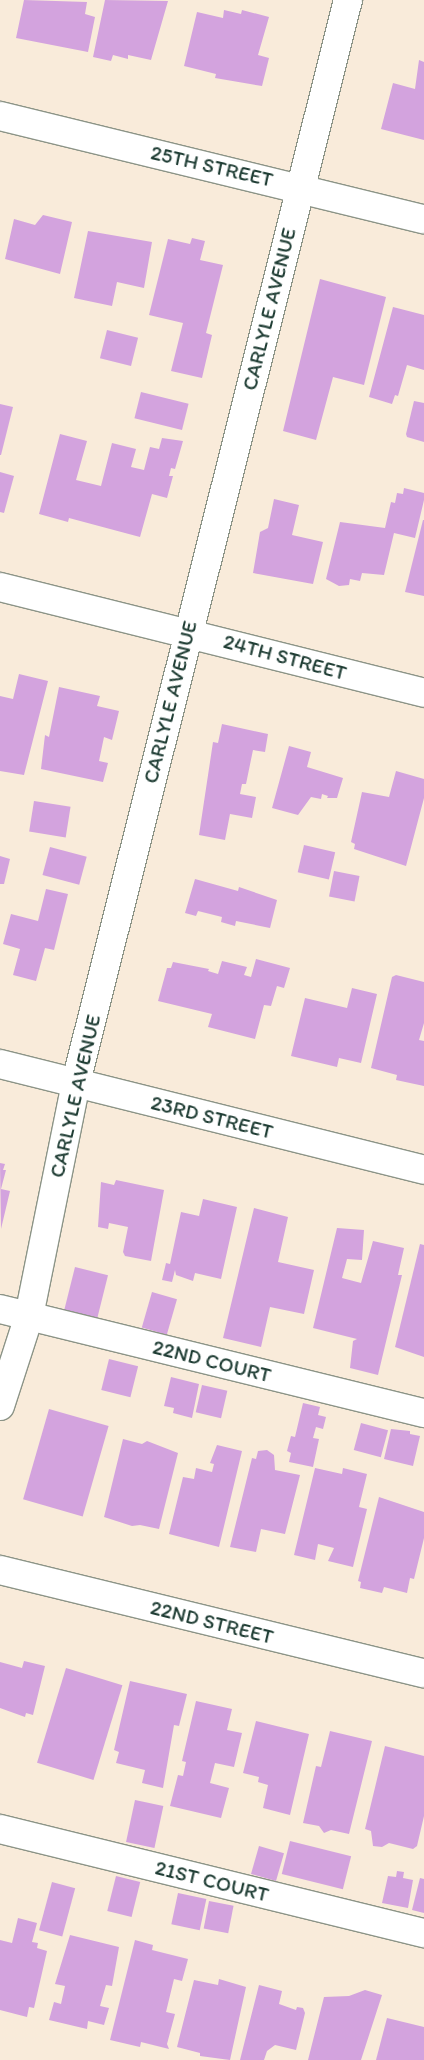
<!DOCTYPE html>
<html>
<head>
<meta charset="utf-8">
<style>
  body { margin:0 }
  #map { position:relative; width:424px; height:2060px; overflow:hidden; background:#f9ebda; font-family:Itim,sans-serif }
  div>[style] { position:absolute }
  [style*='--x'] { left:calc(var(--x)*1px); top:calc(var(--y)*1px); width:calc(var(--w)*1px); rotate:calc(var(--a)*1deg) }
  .building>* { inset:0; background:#d3a3de; transform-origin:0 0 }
  .roads { filter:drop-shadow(1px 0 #8c9487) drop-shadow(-1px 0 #8c9487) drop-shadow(0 1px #8c9487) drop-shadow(0 -1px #8c9487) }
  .minor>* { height:28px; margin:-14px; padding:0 14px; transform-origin:14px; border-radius:14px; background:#fff }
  span { translate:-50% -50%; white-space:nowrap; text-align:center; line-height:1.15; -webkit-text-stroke:5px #fff; paint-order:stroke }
  .street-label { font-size:21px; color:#1f3d34 }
</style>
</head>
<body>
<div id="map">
  <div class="building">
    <i style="clip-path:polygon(24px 0,87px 2px,85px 14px,95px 17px,88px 52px,16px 38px)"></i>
    <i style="clip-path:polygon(105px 0,168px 1px,151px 60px,128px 55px,128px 59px,113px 55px,111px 61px,93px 57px)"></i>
    <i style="clip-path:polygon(224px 10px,241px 14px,242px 10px,269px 17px,258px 55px,269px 58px,262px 86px,215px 78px,216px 74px,184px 66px,197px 12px,223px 18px)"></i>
    <i style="clip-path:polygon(419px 60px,424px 62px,424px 140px,381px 129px,393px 83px,415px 89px)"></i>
    <i style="clip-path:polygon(43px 215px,72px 222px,60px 274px,5px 259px,14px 219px,35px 225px)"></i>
    <i style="clip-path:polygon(88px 231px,152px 242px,144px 288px,117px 282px,112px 306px,74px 298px)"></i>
    <i style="clip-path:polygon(192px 238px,205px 241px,200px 260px,223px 265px,206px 333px,212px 335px,202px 378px,171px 371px,183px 323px,149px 315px,168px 239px,190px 244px)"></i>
    <i style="clip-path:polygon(320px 279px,386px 297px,364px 385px,333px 377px,316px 440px,283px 431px)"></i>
    <i style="clip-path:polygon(393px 307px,424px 315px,424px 370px,407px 365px,398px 396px,395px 395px,392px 404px,369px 397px)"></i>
    <i style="left:107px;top:330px;width:32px;height:29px;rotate:14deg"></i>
    <i style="left:141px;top:392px;width:49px;height:27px;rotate:14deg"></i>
    <i style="clip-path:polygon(414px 401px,424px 403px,424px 442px,407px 437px,406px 434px)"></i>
    <i style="clip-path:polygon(0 404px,13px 407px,1px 455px,0 455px)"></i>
    <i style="clip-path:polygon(60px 434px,87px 441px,76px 480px,101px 486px,112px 443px,136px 449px,131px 467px,144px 470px,150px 447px,159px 449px,162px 438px,183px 441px,175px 469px,171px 468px,169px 476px,173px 476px,167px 498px,152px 494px,140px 537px,69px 518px,68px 522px,39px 514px)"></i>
    <i style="clip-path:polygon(0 472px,14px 476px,4px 513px,0 512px)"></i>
    <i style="clip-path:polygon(404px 488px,424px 493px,424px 500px,415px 538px,394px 533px,384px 575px,362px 573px,360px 581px,350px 579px,349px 585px,339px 586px,326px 579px,340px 522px,385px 528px,391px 502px,395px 503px,397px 493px,403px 494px)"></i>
    <i style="clip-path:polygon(274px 499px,299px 505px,292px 535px,323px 542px,313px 584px,253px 573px,260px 532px,268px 528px)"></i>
    <i style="clip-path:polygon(423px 520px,424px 520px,424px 596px,405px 592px)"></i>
    <i style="clip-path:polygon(19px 674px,48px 681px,24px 775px,0 771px,0 696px,13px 699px)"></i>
    <i style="clip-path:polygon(59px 687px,100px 696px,97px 706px,119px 711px,112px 740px,104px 737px,99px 761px,108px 763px,103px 782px,41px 769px,45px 735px,49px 737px)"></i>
    <i style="clip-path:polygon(222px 724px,268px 734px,265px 752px,253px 750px,246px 784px,242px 784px,240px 794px,256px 797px,252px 818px,230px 814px,225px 840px,199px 835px,213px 742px,218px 743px)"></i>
    <i style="clip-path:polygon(289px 746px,311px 752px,307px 767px,343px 778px,337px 798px,327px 798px,328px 796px,322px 794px,321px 799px,311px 797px,298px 815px,272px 808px)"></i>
    <i style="clip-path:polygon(396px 771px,424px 779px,424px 798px,406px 866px,354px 849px,355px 844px,351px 842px,362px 792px,389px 797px)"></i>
    <i style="left:34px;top:801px;width:37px;height:31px;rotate:9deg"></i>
    <i style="left:304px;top:845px;width:32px;height:28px;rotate:13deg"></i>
    <i style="left:50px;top:847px;width:38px;height:29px;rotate:15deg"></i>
    <i style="clip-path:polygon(0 856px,10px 859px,4px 884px,0 884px)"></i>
    <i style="left:334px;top:871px;width:26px;height:26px;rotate:11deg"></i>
    <i style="clip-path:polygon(195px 879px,238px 891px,239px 887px,277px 900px,270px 928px,236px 921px,235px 926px,221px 922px,222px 917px,198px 911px,196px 916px,185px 913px)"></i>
    <i style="clip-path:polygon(46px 889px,68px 894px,54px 950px,45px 948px,36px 981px,13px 975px,20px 949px,3px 944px,11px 914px,38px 921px)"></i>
    <i style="clip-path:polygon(256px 959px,290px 968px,284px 988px,277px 986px,271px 1006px,264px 1005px,255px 1039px,208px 1027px,212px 1014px,158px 1001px,167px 968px,171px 968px,173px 962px,209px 969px,208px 971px,218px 974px,222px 961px,247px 967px,244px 975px,251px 977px)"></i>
    <i style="clip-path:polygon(396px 975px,424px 982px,424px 1023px,419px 1040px,424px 1041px,424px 1086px,396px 1080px,397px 1075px,371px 1068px,392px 977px)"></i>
    <i style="clip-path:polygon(352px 988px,377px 994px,361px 1063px,339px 1058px,337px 1067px,291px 1056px,305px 998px,347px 1008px)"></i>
    <i style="clip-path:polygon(0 1163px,5px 1164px,3px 1170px,6px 1170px,1px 1189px,10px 1191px,1px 1229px)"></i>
    <i style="clip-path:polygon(116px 1180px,164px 1190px,151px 1261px,125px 1256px,123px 1252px,128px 1227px,109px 1223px,108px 1229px,98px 1227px,101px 1182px,114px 1185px)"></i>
    <i style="clip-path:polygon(203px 1199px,237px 1207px,221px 1279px,195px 1273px,193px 1281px,176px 1275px,175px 1270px,172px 1282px,162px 1280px,166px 1263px,170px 1264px,181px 1212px,199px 1216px)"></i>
    <i style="clip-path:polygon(254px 1208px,288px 1217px,278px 1262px,314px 1270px,304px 1314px,270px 1307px,261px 1347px,223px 1338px)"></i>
    <i style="clip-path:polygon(337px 1228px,364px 1230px,362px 1260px,347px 1259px,342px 1278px,361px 1283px,373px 1241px,404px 1248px,398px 1275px,402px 1275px,378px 1375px,350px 1368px,353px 1341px,357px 1339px,313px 1328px)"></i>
    <i style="clip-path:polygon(420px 1244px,424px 1245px,424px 1357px,395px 1347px)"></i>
    <i style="left:75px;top:1267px;width:34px;height:49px;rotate:14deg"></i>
    <i style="left:152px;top:1292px;width:26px;height:37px;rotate:16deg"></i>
    <i style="left:109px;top:1359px;width:30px;height:32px;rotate:14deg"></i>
    <i style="clip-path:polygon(171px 1377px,199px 1384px,192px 1418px,173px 1413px,174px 1408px,164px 1406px)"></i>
    <i style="left:202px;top:1385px;width:26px;height:28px;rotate:13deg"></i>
    <i style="clip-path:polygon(303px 1403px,320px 1407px,318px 1415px,326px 1417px,323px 1429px,316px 1427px,313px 1438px,319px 1439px,313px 1467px,289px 1462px,291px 1453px,287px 1451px,291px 1436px,295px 1437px)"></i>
    <i style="left:49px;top:1409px;width:62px;height:94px;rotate:16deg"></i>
    <i style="left:361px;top:1423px;width:28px;height:28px;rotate:15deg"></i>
    <i style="clip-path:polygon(391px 1429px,410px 1431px,410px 1434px,420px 1436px,413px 1466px,384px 1459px)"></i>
    <i style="clip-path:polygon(123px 1439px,142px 1444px,147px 1441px,178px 1453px,159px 1529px,140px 1525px,132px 1526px,104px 1517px)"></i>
    <i style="clip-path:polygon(217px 1445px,242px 1451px,219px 1547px,169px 1534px,183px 1477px,194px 1479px,196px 1468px,212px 1472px,214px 1464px,210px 1463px)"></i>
    <i style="clip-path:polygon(267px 1450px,274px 1455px,275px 1470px,300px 1475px,285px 1534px,261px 1529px,256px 1552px,230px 1547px,252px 1458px,256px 1459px,258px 1451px)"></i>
    <i style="clip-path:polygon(315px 1468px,342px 1474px,343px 1468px,367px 1474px,359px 1507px,367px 1509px,353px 1567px,328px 1561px,334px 1548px,318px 1544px,315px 1560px,294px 1555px)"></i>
    <i style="clip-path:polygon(379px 1497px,424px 1512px,424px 1538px,414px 1579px,410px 1578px,407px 1593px,384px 1587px,382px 1593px,360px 1588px,361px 1582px,358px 1581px)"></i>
    <i style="clip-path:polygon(24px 1661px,45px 1666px,33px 1715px,26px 1713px,25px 1717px,0 1708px,0 1662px,22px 1668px)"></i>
    <i style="left:66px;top:1668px;width:59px;height:99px;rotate:17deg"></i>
    <i style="clip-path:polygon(130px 1681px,187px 1694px,179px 1726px,174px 1725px,163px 1788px,142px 1783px,145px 1770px,116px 1763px,119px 1752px,114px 1750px)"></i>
    <i style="clip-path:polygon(196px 1701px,232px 1709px,227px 1730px,242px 1733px,234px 1767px,215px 1763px,210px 1783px,229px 1788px,221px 1818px,170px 1806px,178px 1775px,183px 1776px,186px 1762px,182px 1761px)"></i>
    <i style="clip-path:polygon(256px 1721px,309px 1734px,290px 1815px,263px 1808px,268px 1785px,258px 1782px,259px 1777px,243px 1773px)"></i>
    <i style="clip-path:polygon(330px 1731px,372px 1741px,349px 1834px,331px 1830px,324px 1833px,319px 1826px,303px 1823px,316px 1766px,321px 1767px)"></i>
    <i style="clip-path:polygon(385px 1746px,424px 1756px,424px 1816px,417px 1846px,413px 1849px,389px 1843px,382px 1847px,373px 1846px,371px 1831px,365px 1829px)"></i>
    <i style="left:135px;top:1800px;width:29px;height:43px;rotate:12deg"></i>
    <i style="left:290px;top:1841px;width:63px;height:34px;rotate:14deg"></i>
    <i style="left:259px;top:1846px;width:26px;height:29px;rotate:16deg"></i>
    <i style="clip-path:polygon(397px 1871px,404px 1872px,403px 1878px,413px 1880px,408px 1908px,382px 1903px,388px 1876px,396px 1877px)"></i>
    <i style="left:116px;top:1876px;width:25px;height:36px;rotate:14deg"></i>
    <i style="clip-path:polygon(420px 1878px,424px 1879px,424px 1913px,412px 1910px)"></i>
    <i style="left:52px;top:1882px;width:24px;height:50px;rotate:15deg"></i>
    <i style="left:178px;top:1893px;width:29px;height:32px;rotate:12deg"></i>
    <i style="left:209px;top:1901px;width:25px;height:28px;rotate:11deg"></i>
    <i style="clip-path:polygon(18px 1918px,37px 1923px,32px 1942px,38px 1943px,37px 1948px,47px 1951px,34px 2008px,29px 2007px,27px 2017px,0 2010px,0 1940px,12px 1943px)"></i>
    <i style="clip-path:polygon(70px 1935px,119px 1947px,112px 1986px,106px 1985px,100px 2006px,109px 2008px,104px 2025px,88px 2021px,87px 2029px,49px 2020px,54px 2002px,61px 2004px,65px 1986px,55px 1984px)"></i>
    <i style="clip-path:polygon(135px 1940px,153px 1945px,152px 1950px,188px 1959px,182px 1981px,174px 1979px,166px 2012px,175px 2014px,167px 2044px,169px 2049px,141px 2042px,140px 2047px,110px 2040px)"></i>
    <i style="clip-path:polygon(219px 1979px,246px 1987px,230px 2060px,200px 2056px,200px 2053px,177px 2047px,194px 1980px,218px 1985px)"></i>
    <i style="clip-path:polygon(259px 1985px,282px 1991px,279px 2004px,296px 2010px,297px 2007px,303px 2008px,305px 2013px,296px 2050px,275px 2045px,267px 2051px,264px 2060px,240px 2060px)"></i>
    <i style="clip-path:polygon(365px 1990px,382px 1995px,361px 2060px,308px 2060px,324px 1997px,349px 1996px)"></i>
    <i style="clip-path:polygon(387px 2018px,424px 2027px,424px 2060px,376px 2060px)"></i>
  </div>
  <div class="roads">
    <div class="minor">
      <i style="--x:0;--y:116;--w:436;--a:13.7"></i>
      <i style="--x:0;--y:587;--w:437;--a:14"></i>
      <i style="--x:0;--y:1064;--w:437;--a:14"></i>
      <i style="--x:0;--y:1309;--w:437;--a:13.8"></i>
      <i style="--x:0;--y:1406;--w:95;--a:-72.1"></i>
      <i style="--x:29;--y:1316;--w:239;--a:-78.6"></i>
      <i style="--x:76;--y:1082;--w:1116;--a:-75.89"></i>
      <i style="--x:0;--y:1570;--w:436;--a:13.7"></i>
      <i style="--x:0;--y:1829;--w:437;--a:13.8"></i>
    </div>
  </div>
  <div class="street-label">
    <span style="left:212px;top:166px;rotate:13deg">25TH STREET</span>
    <span style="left:269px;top:309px;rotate:-76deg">CARLYLE AVENUE</span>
    <span style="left:285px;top:657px;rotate:15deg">24TH STREET</span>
    <span style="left:170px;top:702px;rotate:-76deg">CARLYLE AVENUE</span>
    <span style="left:75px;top:1096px;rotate:-77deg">CARLYLE AVENUE</span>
    <span style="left:212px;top:1117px;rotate:14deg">23RD STREET</span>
    <span style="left:212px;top:1361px;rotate:14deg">22ND COURT</span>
    <span style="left:212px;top:1622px;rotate:14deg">22ND STREET</span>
    <span style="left:212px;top:1881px;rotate:14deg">21ST COURT</span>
  </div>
</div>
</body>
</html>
